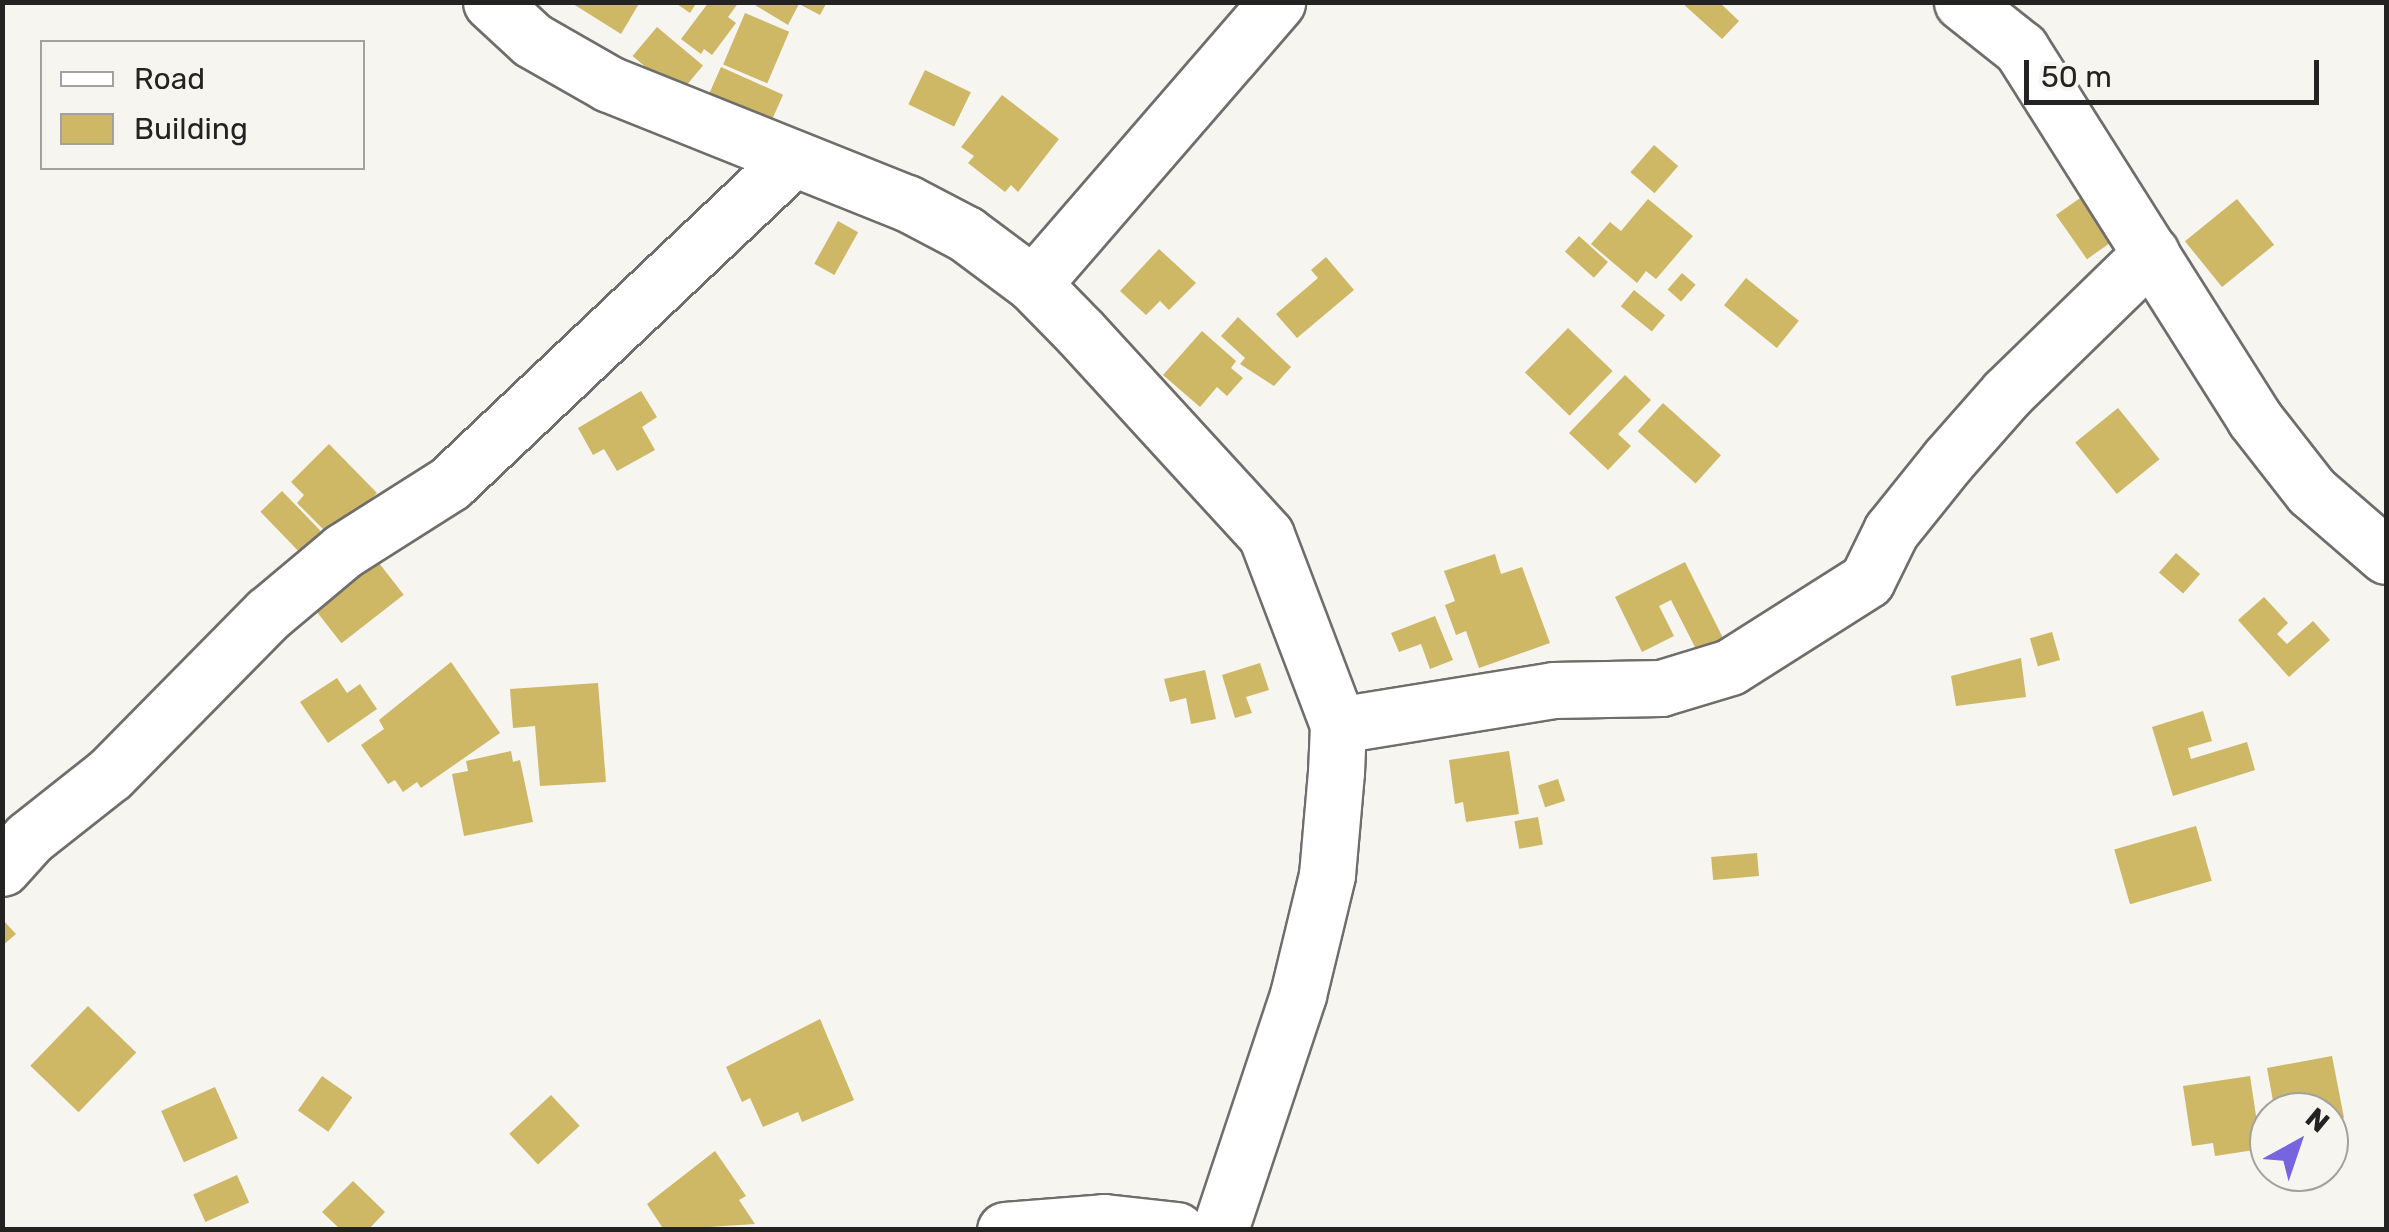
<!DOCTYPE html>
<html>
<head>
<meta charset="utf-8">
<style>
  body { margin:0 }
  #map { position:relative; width:2389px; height:1232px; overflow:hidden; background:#f6f5f0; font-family:Rubik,sans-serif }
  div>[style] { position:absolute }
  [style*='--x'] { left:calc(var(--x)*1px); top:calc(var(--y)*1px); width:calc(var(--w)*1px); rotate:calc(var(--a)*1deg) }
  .building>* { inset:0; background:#ceb765; transform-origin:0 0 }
  .roads { filter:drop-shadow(2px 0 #6f6e6a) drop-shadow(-2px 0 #6f6e6a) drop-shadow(0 2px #6f6e6a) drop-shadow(0 -2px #6f6e6a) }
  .minor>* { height:55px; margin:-27.5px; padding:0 27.5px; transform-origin:27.5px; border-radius:27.5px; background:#fff }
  span { translate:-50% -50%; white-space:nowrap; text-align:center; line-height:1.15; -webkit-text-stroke:8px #f6f5f0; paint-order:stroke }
  .frame { position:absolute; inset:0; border:5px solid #232321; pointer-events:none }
  .legend { position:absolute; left:40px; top:40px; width:325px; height:130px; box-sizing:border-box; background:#f6f5f0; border:2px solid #a2a19d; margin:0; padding:12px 18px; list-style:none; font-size:30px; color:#232321 }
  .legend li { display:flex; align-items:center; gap:20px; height:50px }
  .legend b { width:50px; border:2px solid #a2a19d }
  .north { position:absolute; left:2249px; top:1092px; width:100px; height:100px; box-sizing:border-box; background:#f6f5f0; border:2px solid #a2a19d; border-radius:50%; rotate:40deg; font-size:28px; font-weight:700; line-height:40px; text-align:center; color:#232321 }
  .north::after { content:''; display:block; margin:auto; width:35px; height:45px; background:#7764df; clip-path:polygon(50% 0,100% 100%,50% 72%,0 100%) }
  .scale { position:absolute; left:2024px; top:60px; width:295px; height:45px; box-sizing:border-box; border:5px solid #232321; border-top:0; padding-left:12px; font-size:30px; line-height:35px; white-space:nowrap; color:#232321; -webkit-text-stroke:8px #f6f5f0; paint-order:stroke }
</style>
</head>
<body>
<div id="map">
  <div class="building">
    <i style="clip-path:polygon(570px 2px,640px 2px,621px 34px)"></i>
    <i style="clip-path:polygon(674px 2px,697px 2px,690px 13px)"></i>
    <i style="clip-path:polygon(709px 2px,739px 2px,728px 17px,736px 23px,712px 55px,704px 49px,701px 54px,681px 39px)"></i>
    <i style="clip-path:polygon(750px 2px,827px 2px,820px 15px,799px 4px,788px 25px)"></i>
    <i style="clip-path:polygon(1681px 2px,1719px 2px,1739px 21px,1722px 39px)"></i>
    <i style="left:745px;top:13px;width:48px;height:56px;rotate:23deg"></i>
    <i style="left:657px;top:27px;width:60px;height:38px;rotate:40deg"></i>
    <i style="left:721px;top:67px;width:68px;height:39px;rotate:24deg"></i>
    <i style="left:925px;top:70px;width:51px;height:38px;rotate:26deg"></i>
    <i style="clip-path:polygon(1002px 95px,1059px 139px,1018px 192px,1011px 185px,1005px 192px,968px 163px,974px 156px,961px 147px)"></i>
    <i style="left:1654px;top:145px;width:32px;height:36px;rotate:41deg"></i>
    <i style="left:2083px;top:196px;width:54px;height:33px;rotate:55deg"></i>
    <i style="clip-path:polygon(1648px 199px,1693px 236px,1656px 279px,1646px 271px,1637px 283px,1591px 244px,1610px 222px,1621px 231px)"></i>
    <i style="left:2237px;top:199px;width:59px;height:67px;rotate:51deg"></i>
    <i style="left:838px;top:221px;width:23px;height:49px;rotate:29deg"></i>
    <i style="left:1579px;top:236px;width:39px;height:21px;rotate:42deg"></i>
    <i style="clip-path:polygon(1159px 249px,1196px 283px,1169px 310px,1160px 301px,1146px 315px,1120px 291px)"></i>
    <i style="clip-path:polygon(1326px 257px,1354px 290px,1297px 338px,1276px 314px,1318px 278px,1311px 270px)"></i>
    <i style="left:1682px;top:273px;width:18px;height:22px;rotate:41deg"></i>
    <i style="left:1746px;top:278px;width:68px;height:35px;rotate:39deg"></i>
    <i style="left:1634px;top:290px;width:40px;height:21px;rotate:39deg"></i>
    <i style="clip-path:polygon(1238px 317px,1291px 367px,1274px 386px,1240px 364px,1245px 358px,1221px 336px)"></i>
    <i style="left:1568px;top:328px;width:62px;height:62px;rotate:44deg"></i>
    <i style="clip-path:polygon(1202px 331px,1236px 361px,1231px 368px,1243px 378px,1227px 396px,1217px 387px,1200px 407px,1163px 375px)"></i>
    <i style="clip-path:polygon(1625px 375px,1651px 400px,1618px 434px,1631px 446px,1608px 470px,1569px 433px)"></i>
    <i style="clip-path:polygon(641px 391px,657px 417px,642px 427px,655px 450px,617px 471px,604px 449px,593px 455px,578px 428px)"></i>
    <i style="left:1663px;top:403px;width:78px;height:38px;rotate:42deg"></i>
    <i style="left:2118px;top:408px;width:66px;height:55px;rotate:51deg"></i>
    <i style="clip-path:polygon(329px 444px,377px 493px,332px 538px,297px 503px,304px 495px,291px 482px)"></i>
    <i style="left:282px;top:491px;width:65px;height:30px;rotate:46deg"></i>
    <i style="left:368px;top:549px;width:58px;height:79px;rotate:52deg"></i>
    <i style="left:2176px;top:553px;width:32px;height:26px;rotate:41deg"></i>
    <i style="clip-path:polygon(1495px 554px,1501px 574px,1522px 567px,1550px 643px,1479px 668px,1466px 631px,1456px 635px,1445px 605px,1455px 601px,1444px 571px)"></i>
    <i style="clip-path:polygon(1685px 562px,1725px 642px,1699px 655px,1671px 600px,1659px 606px,1674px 636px,1642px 652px,1615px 597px)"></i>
    <i style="clip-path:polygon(2264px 597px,2288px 623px,2277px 634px,2287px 644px,2313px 621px,2330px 640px,2289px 677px,2238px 620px)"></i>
    <i style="clip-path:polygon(1435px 616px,1453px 660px,1430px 669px,1421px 644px,1399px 652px,1391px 633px)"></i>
    <i style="left:2052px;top:632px;width:29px;height:23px;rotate:74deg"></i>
    <i style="clip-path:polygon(2021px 658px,2026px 697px,1956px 706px,1951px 676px)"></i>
    <i style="clip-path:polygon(451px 662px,500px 733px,421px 788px,417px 782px,403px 792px,395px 780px,388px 784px,361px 745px,384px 729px,379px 720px)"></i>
    <i style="clip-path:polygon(1260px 663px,1269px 690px,1246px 697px,1252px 713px,1235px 718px,1222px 675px)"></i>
    <i style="clip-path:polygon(1205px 670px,1216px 719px,1191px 724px,1186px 698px,1170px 702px,1164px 679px)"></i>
    <i style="clip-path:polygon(337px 678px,347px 693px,360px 684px,377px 709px,328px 743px,300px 702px)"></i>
    <i style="clip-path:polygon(598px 683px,606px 782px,540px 786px,535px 726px,513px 728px,510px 689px)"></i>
    <i style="clip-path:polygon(2203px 711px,2212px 741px,2188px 748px,2191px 759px,2247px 742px,2255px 770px,2173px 796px,2152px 727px)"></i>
    <i style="clip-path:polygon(511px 751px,513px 762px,520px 760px,533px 822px,464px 836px,452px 774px,468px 771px,466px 761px)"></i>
    <i style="clip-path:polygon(1509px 751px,1519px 814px,1466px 822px,1463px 802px,1455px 804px,1449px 760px)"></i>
    <i style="left:1558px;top:779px;width:23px;height:21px;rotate:72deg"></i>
    <i style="left:1538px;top:817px;width:28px;height:24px;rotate:80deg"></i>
    <i style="left:2196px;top:826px;width:57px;height:85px;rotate:74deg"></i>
    <i style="left:1757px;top:853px;width:23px;height:46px;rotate:85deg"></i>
    <i style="clip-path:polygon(2px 919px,16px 934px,2px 946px)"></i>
    <i style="left:88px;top:1006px;width:67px;height:83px;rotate:44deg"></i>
    <i style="clip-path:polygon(820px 1019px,854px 1100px,802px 1122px,798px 1112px,763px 1127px,750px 1098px,742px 1102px,726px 1067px)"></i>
    <i style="clip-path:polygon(2332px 1056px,2344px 1118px,2275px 1112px,2267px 1068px)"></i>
    <i style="left:322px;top:1076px;width:37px;height:42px;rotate:35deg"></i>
    <i style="clip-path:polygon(2250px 1076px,2261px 1149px,2215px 1156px,2213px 1143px,2192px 1146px,2183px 1086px)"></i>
    <i style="left:215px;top:1087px;width:56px;height:59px;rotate:66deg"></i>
    <i style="left:551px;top:1095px;width:42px;height:57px;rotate:47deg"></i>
    <i style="clip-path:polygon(715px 1151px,746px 1196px,739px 1200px,755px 1224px,664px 1230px,647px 1204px)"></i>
    <i style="left:237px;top:1175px;width:30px;height:48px;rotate:66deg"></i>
    <i style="clip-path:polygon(353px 1181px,385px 1212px,368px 1230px,341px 1230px,322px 1212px)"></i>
  </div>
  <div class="roads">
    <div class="minor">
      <i style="--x:491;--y:2;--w:56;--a:42.8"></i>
      <i style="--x:532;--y:40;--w:89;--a:29.7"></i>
      <i style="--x:609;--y:84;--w:321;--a:21.8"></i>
      <i style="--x:907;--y:203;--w:67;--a:27.7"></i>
      <i style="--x:966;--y:234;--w:84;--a:36.7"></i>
      <i style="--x:1033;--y:284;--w:67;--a:45.6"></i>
      <i style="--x:1080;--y:332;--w:275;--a:47.5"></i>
      <i style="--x:1266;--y:535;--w:203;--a:69.2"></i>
      <i style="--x:1338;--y:725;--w:47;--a:92.4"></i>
      <i style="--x:1336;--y:772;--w:103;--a:95"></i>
      <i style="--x:1327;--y:875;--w:123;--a:103.6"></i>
      <i style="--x:1298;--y:995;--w:248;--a:108.4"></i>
      <i style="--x:1962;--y:2;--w:75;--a:38.5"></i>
      <i style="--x:2021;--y:49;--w:436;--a:57.7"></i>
      <i style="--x:2254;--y:418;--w:93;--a:52"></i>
      <i style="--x:2311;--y:491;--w:99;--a:40.9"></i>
      <i style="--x:1033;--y:284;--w:373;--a:-49.1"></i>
      <i style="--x:1338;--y:725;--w:218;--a:-9.2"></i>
      <i style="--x:1553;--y:690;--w:108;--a:-1.1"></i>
      <i style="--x:1661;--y:688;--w:72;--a:-16.9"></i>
      <i style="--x:1730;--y:667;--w:162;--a:-32.4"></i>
      <i style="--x:1867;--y:580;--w:55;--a:-63.9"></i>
      <i style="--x:1891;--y:531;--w:91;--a:-51.2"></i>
      <i style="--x:1948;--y:460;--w:89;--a:-48.6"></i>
      <i style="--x:2007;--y:393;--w:201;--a:-44.2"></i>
      <i style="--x:2;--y:868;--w:40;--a:-48"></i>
      <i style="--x:29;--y:838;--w:103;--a:-38.3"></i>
      <i style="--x:110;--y:774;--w:225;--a:-45.4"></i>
      <i style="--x:268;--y:614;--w:98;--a:-40"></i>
      <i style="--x:343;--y:551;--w:127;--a:-32.4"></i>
      <i style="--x:450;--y:483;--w:469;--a:-43.4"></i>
      <i style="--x:1005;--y:1230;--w:99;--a:-4.6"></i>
      <i style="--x:1104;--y:1222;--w:73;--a:6.3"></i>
    </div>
  </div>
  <div class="frame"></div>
  <ul class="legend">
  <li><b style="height:12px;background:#fff"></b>Road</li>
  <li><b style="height:28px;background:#ceb765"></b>Building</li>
  </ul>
  <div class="north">N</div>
  <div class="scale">50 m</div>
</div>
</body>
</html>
